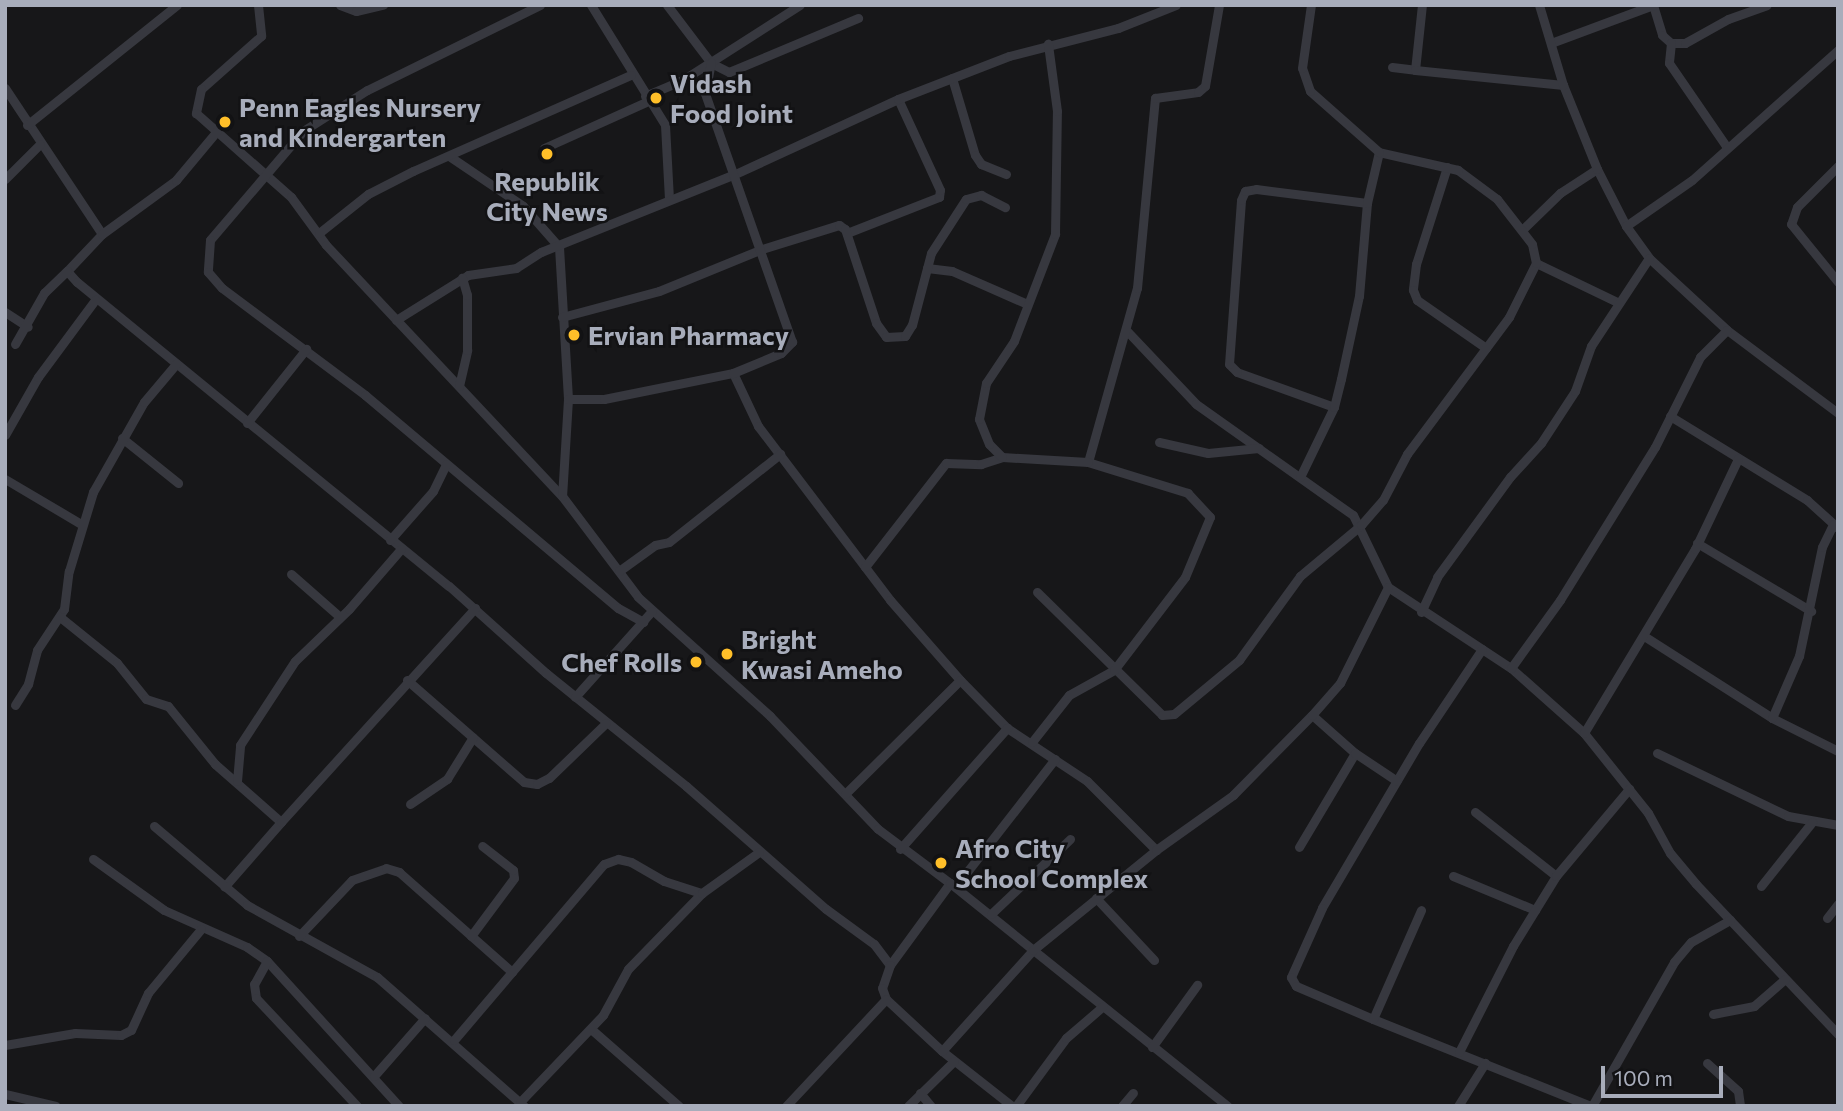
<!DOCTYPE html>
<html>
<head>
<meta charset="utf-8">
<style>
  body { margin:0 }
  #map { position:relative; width:1843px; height:1111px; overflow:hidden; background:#171719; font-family:Commissioner,sans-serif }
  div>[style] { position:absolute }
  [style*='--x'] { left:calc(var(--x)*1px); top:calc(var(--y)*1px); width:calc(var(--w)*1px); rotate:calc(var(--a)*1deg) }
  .minor>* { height:9px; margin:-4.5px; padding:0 4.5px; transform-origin:4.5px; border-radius:4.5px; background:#37383f }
  .dots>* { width:19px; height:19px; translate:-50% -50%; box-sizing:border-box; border:4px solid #121214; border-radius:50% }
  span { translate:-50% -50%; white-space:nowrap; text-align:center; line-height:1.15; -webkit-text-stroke:5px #121214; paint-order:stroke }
  .poi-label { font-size:26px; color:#a8adbb; font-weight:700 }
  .left { translate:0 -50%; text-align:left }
  .right { translate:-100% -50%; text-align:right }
  .frame { position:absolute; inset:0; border:7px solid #a8adbb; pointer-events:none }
  .scale { position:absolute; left:1601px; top:1066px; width:122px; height:32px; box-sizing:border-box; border:4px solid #a8adbb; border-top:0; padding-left:9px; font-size:21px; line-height:24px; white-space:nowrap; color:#a8adbb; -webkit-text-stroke:5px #121214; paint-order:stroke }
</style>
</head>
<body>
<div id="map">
  <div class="minor">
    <i style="--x:258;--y:5;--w:31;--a:84"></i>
    <i style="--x:261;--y:36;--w:80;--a:138.5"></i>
    <i style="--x:201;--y:89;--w:25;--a:102"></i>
    <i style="--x:196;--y:113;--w:127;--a:41.5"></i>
    <i style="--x:291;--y:197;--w:59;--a:53.9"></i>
    <i style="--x:326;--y:245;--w:345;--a:46.8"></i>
    <i style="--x:562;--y:496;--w:126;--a:53"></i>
    <i style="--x:638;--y:597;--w:178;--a:42"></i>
    <i style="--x:770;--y:716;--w:156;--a:46.3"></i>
    <i style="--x:878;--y:829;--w:90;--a:36.9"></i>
    <i style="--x:950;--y:883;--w:102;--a:126.2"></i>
    <i style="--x:340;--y:5;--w:17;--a:21"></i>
    <i style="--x:356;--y:11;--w:28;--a:-13"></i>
    <i style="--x:540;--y:5;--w:193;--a:153.8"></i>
    <i style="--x:367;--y:90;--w:76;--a:147.4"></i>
    <i style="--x:303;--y:131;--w:143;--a:130.5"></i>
    <i style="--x:210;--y:240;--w:32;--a:94"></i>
    <i style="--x:208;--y:272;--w:21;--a:49"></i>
    <i style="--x:222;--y:288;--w:179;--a:36.8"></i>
    <i style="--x:365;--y:395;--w:331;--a:40.1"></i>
    <i style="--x:618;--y:608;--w:29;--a:29"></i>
    <i style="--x:591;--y:5;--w:141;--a:58.3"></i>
    <i style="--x:665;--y:125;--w:73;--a:86.9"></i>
    <i style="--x:667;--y:5;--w:73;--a:52.8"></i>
    <i style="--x:711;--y:63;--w:20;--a:27"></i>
    <i style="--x:729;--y:72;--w:140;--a:-22.7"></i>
    <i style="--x:1653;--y:5;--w:31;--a:73"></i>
    <i style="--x:1662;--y:35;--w:12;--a:42"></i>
    <i style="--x:1671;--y:43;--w:14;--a:0"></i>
    <i style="--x:1685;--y:43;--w:49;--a:-29.2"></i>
    <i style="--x:1728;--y:19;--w:41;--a:-19.7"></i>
    <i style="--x:1551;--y:43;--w:109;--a:-20.4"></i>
    <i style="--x:1671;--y:43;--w:20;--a:96"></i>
    <i style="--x:1669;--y:63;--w:101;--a:55.5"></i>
    <i style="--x:1392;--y:67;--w:23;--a:7"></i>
    <i style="--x:1415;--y:70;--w:65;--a:-83.9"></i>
    <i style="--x:1415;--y:70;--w:149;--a:5.8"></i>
    <i style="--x:952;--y:78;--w:80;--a:73.4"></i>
    <i style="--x:975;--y:155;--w:11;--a:56"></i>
    <i style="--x:981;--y:164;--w:27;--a:22"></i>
    <i style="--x:5;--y:88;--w:175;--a:56.4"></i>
    <i style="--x:102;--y:234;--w:51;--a:133.4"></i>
    <i style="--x:67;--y:271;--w:15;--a:48"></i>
    <i style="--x:77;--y:282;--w:480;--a:39.3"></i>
    <i style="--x:449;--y:586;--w:130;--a:41.9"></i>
    <i style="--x:546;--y:673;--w:180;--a:38.9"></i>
    <i style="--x:686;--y:786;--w:186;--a:41.3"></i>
    <i style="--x:826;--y:909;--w:59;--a:36.1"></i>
    <i style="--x:874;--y:944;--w:26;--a:53"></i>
    <i style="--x:890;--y:965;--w:24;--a:109"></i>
    <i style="--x:882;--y:988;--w:12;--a:70"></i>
    <i style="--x:886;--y:999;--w:76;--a:42.9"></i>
    <i style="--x:942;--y:1051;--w:89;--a:38.2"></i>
    <i style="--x:645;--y:96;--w:39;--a:-23"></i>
    <i style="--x:681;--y:81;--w:141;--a:-32.6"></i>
    <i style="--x:27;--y:125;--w:192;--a:-38.7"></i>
    <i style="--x:544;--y:148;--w:114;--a:-24.3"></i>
    <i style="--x:449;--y:156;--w:89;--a:34"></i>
    <i style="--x:523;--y:206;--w:55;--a:48.7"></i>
    <i style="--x:559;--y:247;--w:152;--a:86.6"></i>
    <i style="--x:568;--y:399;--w:97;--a:93.5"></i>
    <i style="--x:1838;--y:166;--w:58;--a:135"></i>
    <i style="--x:1797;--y:207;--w:18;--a:109"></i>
    <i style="--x:1791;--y:224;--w:75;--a:51"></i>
    <i style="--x:1447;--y:167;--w:102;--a:107.7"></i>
    <i style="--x:1416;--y:264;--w:26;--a:97"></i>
    <i style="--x:1413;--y:290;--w:11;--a:68"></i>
    <i style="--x:1417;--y:300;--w:84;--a:34.8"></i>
    <i style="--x:1597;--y:169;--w:64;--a:63"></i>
    <i style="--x:1626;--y:226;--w:39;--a:54"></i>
    <i style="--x:1649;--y:258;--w:106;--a:42.7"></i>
    <i style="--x:1727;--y:330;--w:139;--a:36.8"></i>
    <i style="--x:5;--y:179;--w:49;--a:-45"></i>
    <i style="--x:1626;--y:226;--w:80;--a:-34.9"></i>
    <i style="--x:1692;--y:180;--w:195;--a:-41.7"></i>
    <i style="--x:1523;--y:229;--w:52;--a:-44.2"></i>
    <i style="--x:1560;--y:193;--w:44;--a:-33"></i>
    <i style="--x:1597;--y:169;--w:91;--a:-112"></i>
    <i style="--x:1563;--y:85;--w:84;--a:-106.7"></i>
    <i style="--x:319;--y:233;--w:63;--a:-38.5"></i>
    <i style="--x:368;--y:194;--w:51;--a:-27.1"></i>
    <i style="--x:413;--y:171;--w:238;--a:-23.8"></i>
    <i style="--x:847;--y:233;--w:99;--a:-21.4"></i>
    <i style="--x:939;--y:197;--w:7;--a:-82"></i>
    <i style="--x:940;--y:190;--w:100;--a:-114.8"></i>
    <i style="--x:102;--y:234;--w:92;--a:-36.1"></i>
    <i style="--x:176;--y:180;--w:64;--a:-50.1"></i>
    <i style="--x:1536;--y:263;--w:90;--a:25.7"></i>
    <i style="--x:927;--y:268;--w:25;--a:7"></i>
    <i style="--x:952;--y:271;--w:82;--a:23.7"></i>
    <i style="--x:5;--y:312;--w:27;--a:33"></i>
    <i style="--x:562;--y:317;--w:100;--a:-15"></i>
    <i style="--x:659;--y:291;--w:111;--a:-22.2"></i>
    <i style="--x:762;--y:249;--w:81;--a:-17.3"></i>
    <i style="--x:839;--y:225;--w:7;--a:34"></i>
    <i style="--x:845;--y:229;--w:99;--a:71.7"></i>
    <i style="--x:876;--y:323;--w:17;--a:54"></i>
    <i style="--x:886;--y:337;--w:19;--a:-3"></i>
    <i style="--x:905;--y:336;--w:13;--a:-58"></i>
    <i style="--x:912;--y:325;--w:74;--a:-75.2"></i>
    <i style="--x:931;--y:253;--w:64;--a:-57.1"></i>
    <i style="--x:966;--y:199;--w:16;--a:-15"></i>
    <i style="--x:981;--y:195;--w:27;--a:27"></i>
    <i style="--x:396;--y:320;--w:85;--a:-32"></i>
    <i style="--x:468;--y:275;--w:49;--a:-8.3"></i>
    <i style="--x:516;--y:268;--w:30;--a:-33"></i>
    <i style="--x:541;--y:252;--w:207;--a:-21.9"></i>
    <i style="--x:733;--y:175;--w:182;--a:-24.7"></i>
    <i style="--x:898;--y:99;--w:119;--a:-21.2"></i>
    <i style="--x:1009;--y:56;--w:113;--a:-14.4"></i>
    <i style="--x:1118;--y:28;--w:62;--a:-21.6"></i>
    <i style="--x:1127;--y:331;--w:100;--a:46.6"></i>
    <i style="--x:1196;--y:404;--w:192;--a:35.3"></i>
    <i style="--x:1353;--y:515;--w:80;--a:64.1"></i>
    <i style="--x:1388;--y:587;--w:147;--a:33.4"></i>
    <i style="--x:1511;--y:668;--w:98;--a:41.7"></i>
    <i style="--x:1584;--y:733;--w:102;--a:51.3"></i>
    <i style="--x:1648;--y:813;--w:46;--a:61.2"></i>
    <i style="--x:1670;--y:853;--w:40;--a:50"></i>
    <i style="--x:1696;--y:884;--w:207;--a:46.6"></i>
    <i style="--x:15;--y:344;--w:59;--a:-60.4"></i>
    <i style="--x:44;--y:293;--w:32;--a:-44"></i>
    <i style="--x:733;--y:373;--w:59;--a:64.7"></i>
    <i style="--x:758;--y:426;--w:218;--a:52.8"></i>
    <i style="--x:890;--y:600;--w:106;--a:48.8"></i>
    <i style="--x:960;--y:680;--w:67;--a:45.6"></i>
    <i style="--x:1007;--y:728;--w:96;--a:33.5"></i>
    <i style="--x:1087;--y:781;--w:98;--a:45"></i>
    <i style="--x:459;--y:386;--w:37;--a:-77"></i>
    <i style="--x:467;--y:350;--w:55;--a:-90"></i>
    <i style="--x:467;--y:295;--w:18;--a:-106"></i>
    <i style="--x:568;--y:399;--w:36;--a:0"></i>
    <i style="--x:604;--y:399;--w:132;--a:-11.4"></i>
    <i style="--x:733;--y:373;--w:52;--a:-22.6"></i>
    <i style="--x:781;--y:353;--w:16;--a:-45"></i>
    <i style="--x:792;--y:342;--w:264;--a:-109.3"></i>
    <i style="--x:705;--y:93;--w:31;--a:-79"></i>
    <i style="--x:1334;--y:407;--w:103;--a:-160.2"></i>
    <i style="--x:1237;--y:372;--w:11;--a:-135"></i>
    <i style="--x:1229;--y:364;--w:164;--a:-85.8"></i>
    <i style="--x:1241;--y:200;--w:10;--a:-66"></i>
    <i style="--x:1245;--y:191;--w:11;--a:-10"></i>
    <i style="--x:1256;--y:189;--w:112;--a:7.2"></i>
    <i style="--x:1670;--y:416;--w:161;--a:31.5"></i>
    <i style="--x:1807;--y:500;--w:42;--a:42.1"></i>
    <i style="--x:247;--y:423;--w:95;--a:-51.4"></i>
    <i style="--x:5;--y:435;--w:67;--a:-60.4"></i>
    <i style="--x:38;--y:377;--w:96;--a:-53.5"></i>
    <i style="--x:122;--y:438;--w:72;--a:38.8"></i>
    <i style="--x:1159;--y:442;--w:50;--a:12.7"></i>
    <i style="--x:1208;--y:453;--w:51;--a:-5.6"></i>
    <i style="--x:1088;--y:462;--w:181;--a:-74.3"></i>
    <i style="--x:1137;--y:288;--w:191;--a:-84.6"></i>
    <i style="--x:1155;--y:98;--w:43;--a:-7.9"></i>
    <i style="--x:1198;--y:92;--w:9;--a:-41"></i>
    <i style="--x:1205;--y:86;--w:82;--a:-80.2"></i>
    <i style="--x:1300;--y:477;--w:78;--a:-64.1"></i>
    <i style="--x:1334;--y:407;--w:29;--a:-76"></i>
    <i style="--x:1341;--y:379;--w:85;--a:-77.8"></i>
    <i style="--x:1359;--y:296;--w:93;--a:-85.1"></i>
    <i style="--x:1367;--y:203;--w:52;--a:-76.8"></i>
    <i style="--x:5;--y:479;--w:88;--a:30.6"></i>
    <i style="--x:390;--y:540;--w:65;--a:-48.7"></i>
    <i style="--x:433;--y:491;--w:30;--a:-64"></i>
    <i style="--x:1697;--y:543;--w:133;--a:30.8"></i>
    <i style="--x:865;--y:567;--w:132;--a:-52.1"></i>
    <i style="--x:946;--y:463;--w:35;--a:2"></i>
    <i style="--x:981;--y:464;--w:22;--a:-18"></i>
    <i style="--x:619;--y:571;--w:44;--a:-35.8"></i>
    <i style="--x:655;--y:545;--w:14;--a:-12"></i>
    <i style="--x:669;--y:542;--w:142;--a:-38.4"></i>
    <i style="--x:291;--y:574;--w:65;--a:41.3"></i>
    <i style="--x:1037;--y:592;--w:175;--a:44.5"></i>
    <i style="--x:1162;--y:715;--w:12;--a:-5"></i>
    <i style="--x:1174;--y:714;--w:85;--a:-39.7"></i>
    <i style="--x:1239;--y:660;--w:104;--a:-54"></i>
    <i style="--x:1300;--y:576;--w:80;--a:-39.9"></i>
    <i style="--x:1361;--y:525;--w:33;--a:-49"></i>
    <i style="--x:1383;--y:500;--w:52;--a:-62.4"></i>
    <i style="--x:1407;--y:454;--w:171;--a:-53.3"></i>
    <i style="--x:1509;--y:317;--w:60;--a:-63.4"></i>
    <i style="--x:1536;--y:263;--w:19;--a:-102"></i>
    <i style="--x:1532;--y:244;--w:57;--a:-127.9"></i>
    <i style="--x:1497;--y:199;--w:49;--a:-143.4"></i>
    <i style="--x:1458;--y:170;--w:81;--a:-167.2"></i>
    <i style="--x:1379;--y:152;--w:92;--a:-138.5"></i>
    <i style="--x:1310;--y:91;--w:24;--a:-109"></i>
    <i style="--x:1302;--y:68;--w:64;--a:-81.9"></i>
    <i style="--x:1421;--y:612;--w:38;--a:-65"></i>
    <i style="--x:1437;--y:577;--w:124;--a:-53.9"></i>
    <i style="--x:1510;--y:477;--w:46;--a:-47.6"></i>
    <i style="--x:1541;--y:443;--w:62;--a:-56.8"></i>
    <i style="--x:1575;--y:391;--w:48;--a:-70.4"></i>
    <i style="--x:1591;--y:346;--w:105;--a:-56.6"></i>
    <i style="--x:60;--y:617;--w:73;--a:38.9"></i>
    <i style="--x:117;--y:663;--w:46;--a:51.1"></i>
    <i style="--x:146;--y:699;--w:23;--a:18"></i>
    <i style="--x:168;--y:706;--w:75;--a:51"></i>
    <i style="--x:215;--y:764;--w:88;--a:41.3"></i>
    <i style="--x:281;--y:822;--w:86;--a:131.2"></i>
    <i style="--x:1644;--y:636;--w:152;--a:32.6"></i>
    <i style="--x:1772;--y:718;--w:74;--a:26.6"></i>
    <i style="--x:1482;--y:649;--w:113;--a:123.8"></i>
    <i style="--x:1419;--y:743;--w:191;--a:120.5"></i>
    <i style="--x:1322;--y:908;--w:76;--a:114.2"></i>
    <i style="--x:1291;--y:977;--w:10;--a:61"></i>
    <i style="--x:1296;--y:986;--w:84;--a:23.2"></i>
    <i style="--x:1373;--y:1019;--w:235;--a:21.8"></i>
    <i style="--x:1511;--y:668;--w:84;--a:-54.2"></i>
    <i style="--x:1560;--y:600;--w:180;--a:-58.2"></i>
    <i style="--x:1655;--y:447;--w:101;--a:-63.4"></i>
    <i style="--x:1700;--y:357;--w:38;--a:-45"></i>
    <i style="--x:407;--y:680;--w:155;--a:41.1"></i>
    <i style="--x:524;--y:782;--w:13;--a:9"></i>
    <i style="--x:537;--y:784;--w:13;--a:-27"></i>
    <i style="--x:549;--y:778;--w:79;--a:-44"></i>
    <i style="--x:575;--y:697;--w:115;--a:-48.2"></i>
    <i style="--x:15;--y:705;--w:25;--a:-58"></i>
    <i style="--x:28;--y:684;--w:35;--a:-75"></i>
    <i style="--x:37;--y:650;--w:49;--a:-56.6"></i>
    <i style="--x:64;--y:609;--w:38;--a:-83"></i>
    <i style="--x:69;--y:571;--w:83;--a:-73.1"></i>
    <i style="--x:93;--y:492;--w:103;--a:-60.5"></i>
    <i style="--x:144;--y:402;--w:50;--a:-49.9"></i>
    <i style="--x:1312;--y:715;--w:57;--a:41.5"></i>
    <i style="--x:1772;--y:718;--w:68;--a:-66.5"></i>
    <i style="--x:1799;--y:656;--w:111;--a:-78.1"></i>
    <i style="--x:1822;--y:547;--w:25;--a:-64"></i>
    <i style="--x:1584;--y:733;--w:215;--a:-58.9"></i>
    <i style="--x:1695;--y:549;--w:100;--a:-64.5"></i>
    <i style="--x:1032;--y:742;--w:60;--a:-51.8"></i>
    <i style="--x:1069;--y:695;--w:51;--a:-29.1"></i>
    <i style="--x:1114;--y:670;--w:117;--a:-52.6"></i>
    <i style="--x:1185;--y:577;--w:65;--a:-67.4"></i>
    <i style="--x:1210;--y:517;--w:33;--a:-133"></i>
    <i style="--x:1188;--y:493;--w:105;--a:-162.8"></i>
    <i style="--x:1088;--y:462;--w:86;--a:-176.7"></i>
    <i style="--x:1002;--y:457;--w:18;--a:-135"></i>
    <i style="--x:989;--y:444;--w:27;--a:-112"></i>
    <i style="--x:979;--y:419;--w:37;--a:-79"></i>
    <i style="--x:986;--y:383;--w:50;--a:-56.3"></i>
    <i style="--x:1014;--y:341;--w:115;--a:-69"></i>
    <i style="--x:1055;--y:234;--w:123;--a:-89.1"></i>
    <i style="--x:1057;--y:111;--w:68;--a:-97.7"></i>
    <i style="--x:1657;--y:753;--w:145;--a:25.7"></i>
    <i style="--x:1788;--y:816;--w:51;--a:10.2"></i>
    <i style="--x:237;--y:781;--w:36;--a:-85"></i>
    <i style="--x:240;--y:745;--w:100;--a:-56.8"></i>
    <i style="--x:295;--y:661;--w:75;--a:-43.9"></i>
    <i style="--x:349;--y:609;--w:79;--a:-49.1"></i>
    <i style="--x:845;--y:794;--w:162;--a:-44.7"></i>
    <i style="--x:410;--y:804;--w:45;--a:-34"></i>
    <i style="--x:447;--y:779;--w:49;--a:-58.2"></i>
    <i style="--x:1475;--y:812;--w:103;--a:38.3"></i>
    <i style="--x:281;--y:822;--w:289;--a:-47.8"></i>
    <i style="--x:154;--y:826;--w:122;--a:40.3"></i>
    <i style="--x:247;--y:905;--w:149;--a:29"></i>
    <i style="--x:377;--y:977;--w:196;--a:41.3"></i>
    <i style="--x:1299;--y:847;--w:109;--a:-59.2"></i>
    <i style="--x:1355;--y:753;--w:50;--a:33.7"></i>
    <i style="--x:900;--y:849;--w:162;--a:-48.5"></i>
    <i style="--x:93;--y:859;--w:87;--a:35.7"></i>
    <i style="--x:164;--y:910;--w:91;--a:24"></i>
    <i style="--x:247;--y:947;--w:24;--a:35"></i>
    <i style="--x:267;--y:961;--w:196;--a:47.7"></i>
    <i style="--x:1453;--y:876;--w:89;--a:22.5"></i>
    <i style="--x:950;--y:883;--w:356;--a:38.8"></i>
    <i style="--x:956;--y:886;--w:161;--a:-52.1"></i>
    <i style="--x:1761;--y:886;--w:82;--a:-51.4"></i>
    <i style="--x:1096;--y:898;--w:85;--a:46.9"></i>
    <i style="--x:991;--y:914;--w:109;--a:-43.5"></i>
    <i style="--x:1827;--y:918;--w:18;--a:-52"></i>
    <i style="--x:299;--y:936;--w:77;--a:-46.6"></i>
    <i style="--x:352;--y:880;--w:36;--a:-19"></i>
    <i style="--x:386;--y:868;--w:14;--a:17"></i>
    <i style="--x:399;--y:872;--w:151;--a:41.5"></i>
    <i style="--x:471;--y:936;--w:72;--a:-53.4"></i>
    <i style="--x:514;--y:878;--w:8;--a:-97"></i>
    <i style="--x:513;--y:870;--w:39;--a:-142"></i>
    <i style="--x:267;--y:961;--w:26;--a:119"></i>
    <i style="--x:254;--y:984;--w:14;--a:82"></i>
    <i style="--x:256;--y:998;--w:148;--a:46.9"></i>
    <i style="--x:1713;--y:1014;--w:42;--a:-11"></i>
    <i style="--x:1754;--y:1006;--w:41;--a:-41.1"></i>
    <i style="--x:1373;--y:1019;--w:119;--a:-66.2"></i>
    <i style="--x:591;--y:1029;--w:117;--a:41.2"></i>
    <i style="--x:454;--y:1040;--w:231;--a:-49.6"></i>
    <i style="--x:604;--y:864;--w:15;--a:-20"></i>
    <i style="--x:618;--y:859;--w:13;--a:13"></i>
    <i style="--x:631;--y:862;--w:38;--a:30"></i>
    <i style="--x:664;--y:881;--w:40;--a:18"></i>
    <i style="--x:5;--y:1045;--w:71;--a:-9.7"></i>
    <i style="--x:75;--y:1033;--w:46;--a:2.5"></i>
    <i style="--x:121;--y:1035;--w:11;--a:-27"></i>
    <i style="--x:131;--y:1030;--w:41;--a:-65.3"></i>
    <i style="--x:148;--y:993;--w:83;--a:-50.4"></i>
    <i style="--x:1152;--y:1047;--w:77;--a:-54"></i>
    <i style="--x:942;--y:1051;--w:136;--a:-48"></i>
    <i style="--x:1033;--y:950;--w:159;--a:-39.1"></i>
    <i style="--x:1156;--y:850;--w:95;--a:-35.5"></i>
    <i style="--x:1233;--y:795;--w:112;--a:-45.4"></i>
    <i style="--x:1312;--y:715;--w:43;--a:-48.8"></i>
    <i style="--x:1340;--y:683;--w:107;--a:-63.4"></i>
    <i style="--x:1459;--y:1052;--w:119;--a:-63"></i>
    <i style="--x:1513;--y:946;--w:82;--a:-58.4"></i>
    <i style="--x:1556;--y:876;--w:114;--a:-50"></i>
    <i style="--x:1707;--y:1063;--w:42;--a:42.1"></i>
    <i style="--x:1738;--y:1091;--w:15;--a:82"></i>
    <i style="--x:374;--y:1076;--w:77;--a:-48.7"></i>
    <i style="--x:920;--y:1093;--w:17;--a:50"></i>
    <i style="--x:5;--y:1094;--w:52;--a:13.2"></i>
    <i style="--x:520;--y:1102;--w:120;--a:-46.3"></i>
    <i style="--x:603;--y:1015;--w:52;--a:-61.5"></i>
    <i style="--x:628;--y:969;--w:106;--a:-45.8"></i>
    <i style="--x:702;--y:893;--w:70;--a:-35.7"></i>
    <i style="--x:786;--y:1106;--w:146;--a:-46.9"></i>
    <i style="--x:908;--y:1106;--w:64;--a:-44.4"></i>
    <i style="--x:1016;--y:1106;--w:84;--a:-53.7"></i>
    <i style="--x:1066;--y:1038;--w:48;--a:-40.7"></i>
    <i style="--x:1122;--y:1106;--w:17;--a:-50"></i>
    <i style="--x:1458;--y:1106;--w:51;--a:-57.9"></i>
    <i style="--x:1592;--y:1106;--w:166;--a:-60.3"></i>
    <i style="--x:1674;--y:962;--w:26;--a:-50"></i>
    <i style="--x:1691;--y:942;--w:45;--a:-29.4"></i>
  </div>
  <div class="dots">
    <i style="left:656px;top:98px;background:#ffbf29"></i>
    <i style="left:225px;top:122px;background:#ffbf29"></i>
    <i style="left:547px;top:154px;background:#ffbf29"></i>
    <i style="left:574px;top:335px;background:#ffbf29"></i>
    <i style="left:727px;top:654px;background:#ffbf29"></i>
    <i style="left:696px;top:662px;background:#ffbf29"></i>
    <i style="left:941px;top:863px;background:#ffbf29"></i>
  </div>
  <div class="poi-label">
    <span class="left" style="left:670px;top:98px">Vidash<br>Food Joint</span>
    <span class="left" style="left:239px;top:122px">Penn Eagles Nursery<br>and Kindergarten</span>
    <span style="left:547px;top:196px">Republik<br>City News</span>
    <span class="left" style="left:588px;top:335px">Ervian Pharmacy</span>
    <span class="left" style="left:741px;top:654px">Bright<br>Kwasi Ameho</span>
    <span class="right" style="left:682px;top:662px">Chef Rolls</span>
    <span class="left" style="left:955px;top:863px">Afro City<br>School Complex</span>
  </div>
  <div class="frame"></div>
  <div class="scale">100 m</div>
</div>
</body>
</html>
